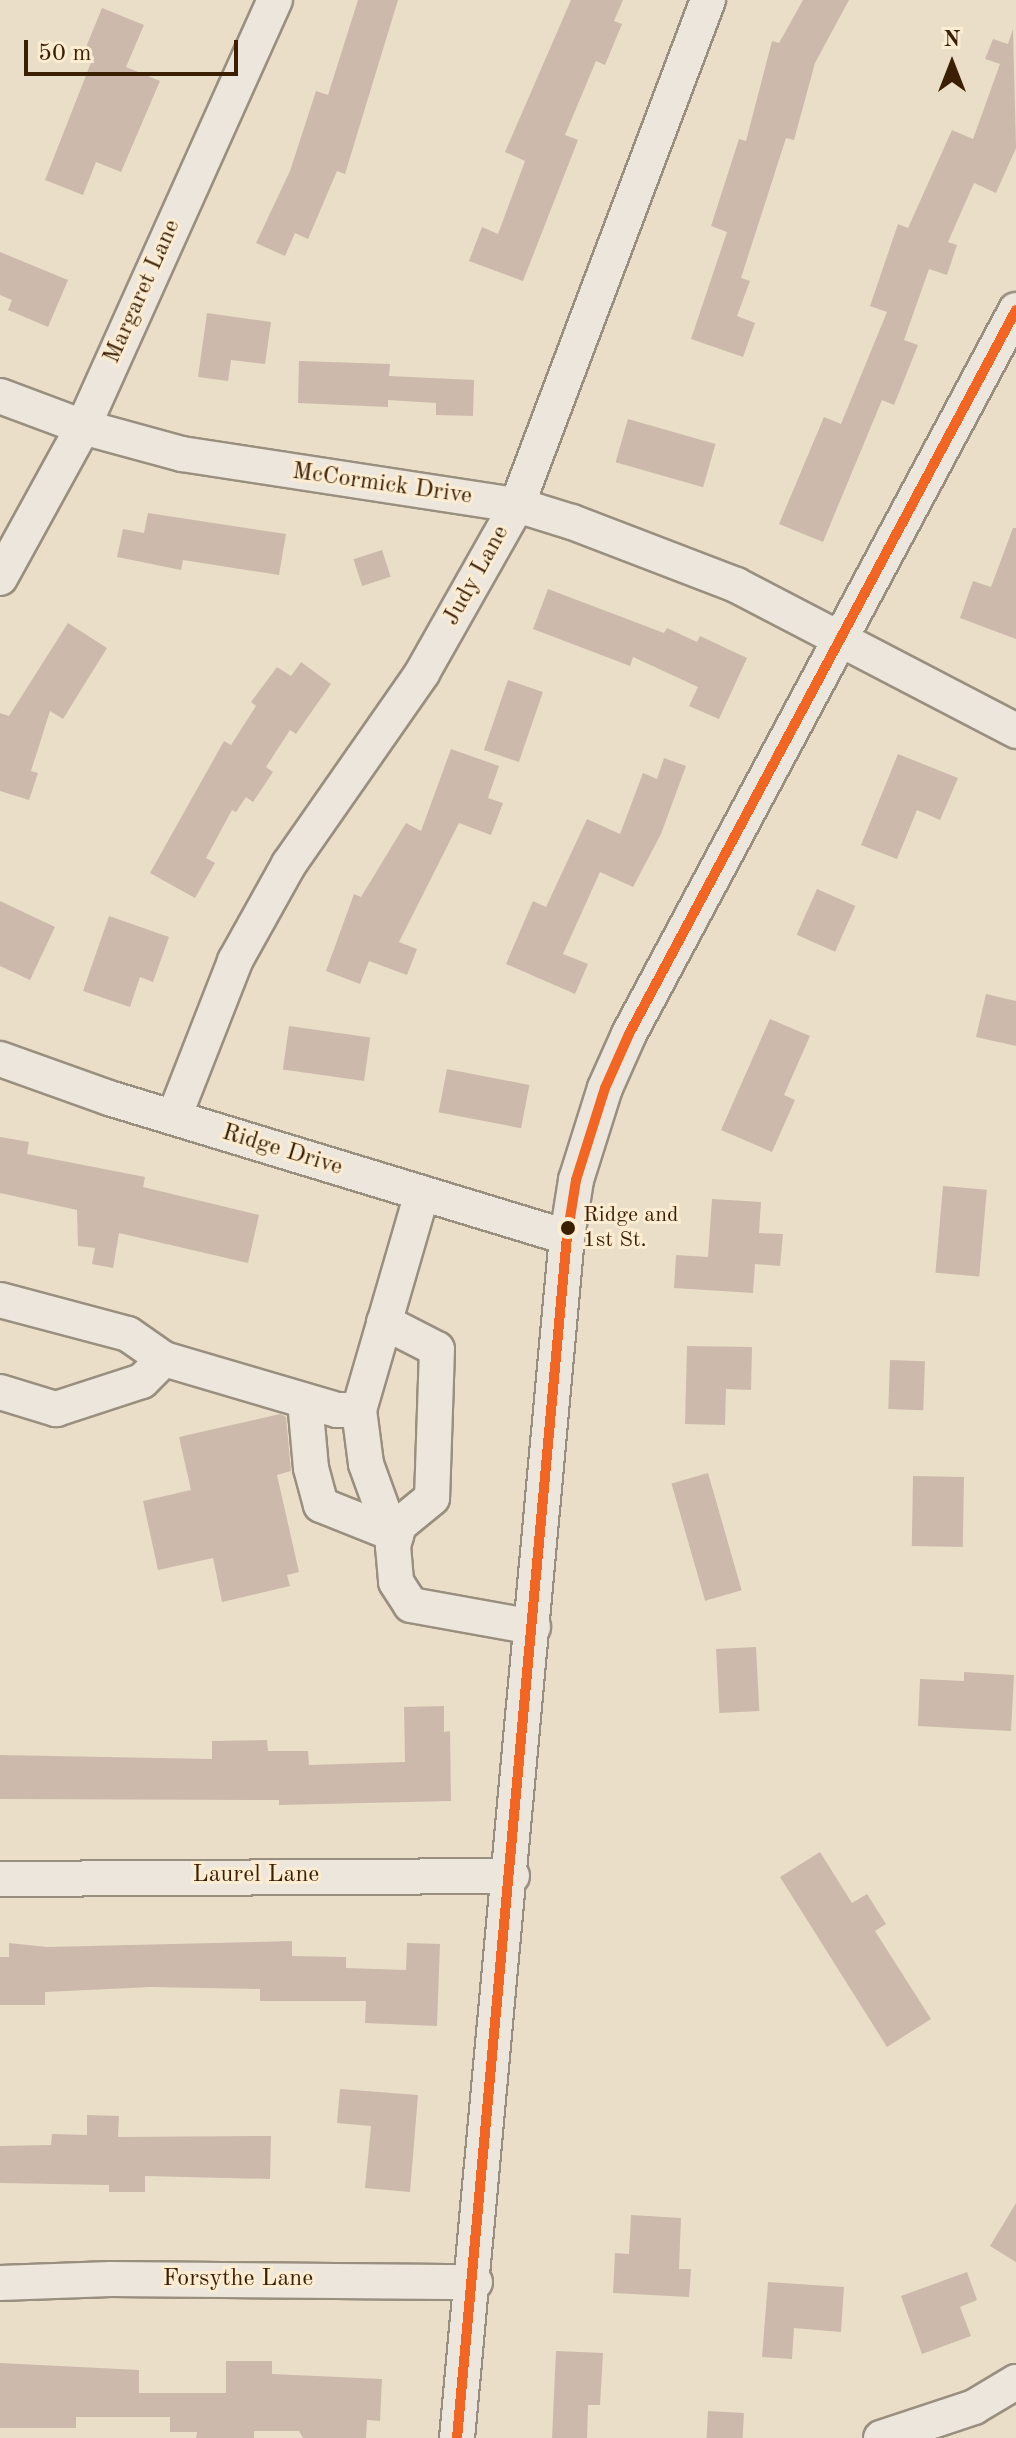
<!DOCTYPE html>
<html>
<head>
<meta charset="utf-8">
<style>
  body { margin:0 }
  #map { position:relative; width:1016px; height:2438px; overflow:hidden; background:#eadec8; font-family:"Old Standard TT",serif }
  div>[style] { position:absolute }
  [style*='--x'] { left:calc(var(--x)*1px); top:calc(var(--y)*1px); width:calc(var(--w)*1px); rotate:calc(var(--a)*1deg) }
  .building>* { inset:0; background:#ccb9ab; transform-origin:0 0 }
  .roads { filter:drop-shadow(2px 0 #998f7f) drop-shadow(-2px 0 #998f7f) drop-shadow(0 2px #998f7f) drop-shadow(0 -2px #998f7f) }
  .minor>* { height:34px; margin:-17px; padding:0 17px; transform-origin:17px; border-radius:17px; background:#ede6dc }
  .bus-1>* { height:10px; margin:-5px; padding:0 5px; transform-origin:5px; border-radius:5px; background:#f26522 }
  .dots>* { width:22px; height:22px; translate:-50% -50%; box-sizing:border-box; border:4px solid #fbecd2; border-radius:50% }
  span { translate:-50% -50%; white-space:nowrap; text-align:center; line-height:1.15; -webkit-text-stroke:6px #fbecd2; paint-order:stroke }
  .bus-label { font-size:22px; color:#3b1f03 }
  .left { translate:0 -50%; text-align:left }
  .street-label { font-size:24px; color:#3b1f03 }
  .north { position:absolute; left:912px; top:24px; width:80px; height:80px; -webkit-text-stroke:6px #fbecd2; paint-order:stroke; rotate:0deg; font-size:22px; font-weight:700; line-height:32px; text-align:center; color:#3b1f03 }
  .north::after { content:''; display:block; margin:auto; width:28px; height:36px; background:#3b1f03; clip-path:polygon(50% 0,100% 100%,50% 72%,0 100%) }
  .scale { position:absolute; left:24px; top:40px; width:214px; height:36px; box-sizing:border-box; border:4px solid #3b1f03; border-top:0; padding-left:10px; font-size:24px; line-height:28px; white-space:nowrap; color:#3b1f03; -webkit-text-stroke:6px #fbecd2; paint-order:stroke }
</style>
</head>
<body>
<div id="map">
  <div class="building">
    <i style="clip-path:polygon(358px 0,398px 0,345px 174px,337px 171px,308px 239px,295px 233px,285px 256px,256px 243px,290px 171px,316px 91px,328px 95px)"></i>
    <i style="clip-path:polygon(571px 0,623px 0,614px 21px,622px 24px,605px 65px,596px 61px,565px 135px,578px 140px,523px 281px,469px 261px,482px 227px,498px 234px,525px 161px,505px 152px)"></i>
    <i style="clip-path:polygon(803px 0,849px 0,815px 63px,794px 140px,786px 138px,741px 278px,750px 281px,737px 316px,755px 323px,743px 357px,691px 339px,727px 232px,711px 226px,739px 139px,746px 141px,772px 41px,779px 43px)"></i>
    <i style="clip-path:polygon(102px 8px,144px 25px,126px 67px,160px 81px,121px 172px,96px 162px,83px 195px,45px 180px,92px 60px,82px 57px)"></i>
    <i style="clip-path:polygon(1013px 29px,1016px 148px,996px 193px,974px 183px,948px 242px,957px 245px,947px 275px,929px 269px,904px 340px,918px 345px,894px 405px,882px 400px,823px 542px,779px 524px,824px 417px,841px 424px,887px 312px,870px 306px,898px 224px,908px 228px,952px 130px,973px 139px,1000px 64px,985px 59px,993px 39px,1008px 44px)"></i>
    <i style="clip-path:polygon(0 252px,68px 280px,48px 327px,8px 310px,12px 300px,0 295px)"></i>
    <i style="clip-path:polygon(207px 313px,271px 322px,265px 364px,231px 360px,228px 381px,198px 377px)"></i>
    <i style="clip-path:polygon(299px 361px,390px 364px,389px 376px,474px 380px,473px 416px,436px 415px,436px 403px,388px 400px,388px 407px,298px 403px)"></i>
    <i style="left:628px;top:419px;width:91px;height:45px;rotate:16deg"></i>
    <i style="clip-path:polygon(148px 513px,286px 534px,279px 575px,183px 560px,181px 570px,117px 557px,123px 529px,144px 533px)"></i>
    <i style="clip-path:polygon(1013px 528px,1016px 528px,1016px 639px,960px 618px,973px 581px,991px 587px)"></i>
    <i style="left:382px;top:550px;width:28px;height:30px;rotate:72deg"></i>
    <i style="clip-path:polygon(548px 589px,664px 633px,667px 628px,697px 642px,700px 636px,747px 658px,719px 719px,689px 706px,698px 687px,633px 657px,630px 666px,533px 629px)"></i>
    <i style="clip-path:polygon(68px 623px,107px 648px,63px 719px,50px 711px,31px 771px,38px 773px,29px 800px,0 791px,0 713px,9px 716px)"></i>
    <i style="clip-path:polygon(301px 662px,331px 684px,296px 734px,290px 730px,266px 767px,273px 772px,253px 802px,246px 797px,236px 812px,232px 810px,206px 858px,215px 863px,195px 898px,150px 873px,224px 741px,231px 745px,256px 706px,251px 702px,277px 667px,291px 676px)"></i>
    <i style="left:508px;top:680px;width:37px;height:74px;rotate:19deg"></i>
    <i style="clip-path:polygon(451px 749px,499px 766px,488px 798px,503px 803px,491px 835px,459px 823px,399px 942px,417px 949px,407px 975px,369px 961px,360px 984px,326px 971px,354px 894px,361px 897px,406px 823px,421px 831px)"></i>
    <i style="clip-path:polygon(898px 754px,958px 778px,940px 820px,917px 810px,897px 859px,861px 845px)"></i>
    <i style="clip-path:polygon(664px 758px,686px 766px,661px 834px,633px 887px,600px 872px,563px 954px,588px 964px,575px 994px,506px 964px,533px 901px,546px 907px,587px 819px,620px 834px,643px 773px,657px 779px)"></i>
    <i style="left:817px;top:889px;width:42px;height:50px;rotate:24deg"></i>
    <i style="clip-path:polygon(0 901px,55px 927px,30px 980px,0 966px)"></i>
    <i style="clip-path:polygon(109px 916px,169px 937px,153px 982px,140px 977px,130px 1007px,83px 991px)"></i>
    <i style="clip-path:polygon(986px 994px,1016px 1001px,1016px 1046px,976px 1037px)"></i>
    <i style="clip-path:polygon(770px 1019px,810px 1036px,784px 1095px,795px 1100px,772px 1152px,721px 1130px)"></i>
    <i style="left:289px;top:1026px;width:82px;height:44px;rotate:8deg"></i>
    <i style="left:447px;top:1069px;width:84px;height:44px;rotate:11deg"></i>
    <i style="clip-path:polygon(0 1137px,29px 1142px,27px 1154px,145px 1177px,143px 1187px,259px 1215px,248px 1263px,119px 1233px,113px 1268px,92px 1264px,95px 1248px,78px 1246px,77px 1210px,0 1193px)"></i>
    <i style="left:943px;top:1186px;width:44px;height:87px;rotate:5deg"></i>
    <i style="clip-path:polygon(712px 1199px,761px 1202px,759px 1233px,783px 1234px,780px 1266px,755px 1264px,753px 1293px,674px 1288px,676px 1255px,708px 1257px)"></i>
    <i style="clip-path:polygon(687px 1346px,752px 1347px,751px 1390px,726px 1389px,725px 1425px,685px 1424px)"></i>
    <i style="left:890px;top:1360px;width:35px;height:49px;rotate:2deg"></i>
    <i style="clip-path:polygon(280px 1414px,286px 1417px,291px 1471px,277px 1475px,299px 1572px,287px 1575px,290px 1586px,222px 1602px,213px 1558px,158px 1570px,143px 1501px,191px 1490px,179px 1437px)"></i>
    <i style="left:708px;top:1473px;width:122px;height:38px;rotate:74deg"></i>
    <i style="left:913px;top:1476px;width:51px;height:70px;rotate:1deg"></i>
    <i style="left:756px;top:1647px;width:64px;height:40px;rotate:87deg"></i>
    <i style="clip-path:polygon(964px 1672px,1014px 1675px,1011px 1731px,918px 1726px,920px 1679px,964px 1681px)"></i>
    <i style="clip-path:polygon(444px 1706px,444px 1732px,450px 1731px,451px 1801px,279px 1805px,279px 1800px,0 1799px,0 1755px,212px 1759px,212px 1741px,267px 1740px,268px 1751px,308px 1751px,309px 1765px,405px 1762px,404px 1707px)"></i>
    <i style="clip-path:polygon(820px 1852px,852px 1903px,867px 1894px,886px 1924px,875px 1931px,931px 2019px,887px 2047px,780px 1877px)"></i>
    <i style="clip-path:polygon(292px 1941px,292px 1956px,346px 1957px,346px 1968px,406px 1970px,407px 1943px,440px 1944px,437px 2026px,365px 2023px,366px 2001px,260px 2001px,260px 1989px,151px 1987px,45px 1992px,45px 2005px,0 2005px,0 1957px,9px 1957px,9px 1943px,47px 1947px)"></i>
    <i style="clip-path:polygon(340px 2089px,418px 2095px,410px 2192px,365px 2188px,371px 2126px,337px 2123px)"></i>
    <i style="clip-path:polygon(87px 2115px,119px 2116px,118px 2137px,271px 2136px,270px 2179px,145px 2176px,145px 2192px,109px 2192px,109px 2185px,0 2183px,0 2146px,51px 2145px,52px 2134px,87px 2135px)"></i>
    <i style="clip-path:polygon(1016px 2203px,1016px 2262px,990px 2246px)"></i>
    <i style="clip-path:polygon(631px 2215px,681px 2218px,679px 2269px,691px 2269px,689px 2297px,613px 2293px,615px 2253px,629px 2254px)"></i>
    <i style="clip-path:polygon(967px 2272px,977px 2300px,960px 2307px,971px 2336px,922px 2354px,901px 2296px)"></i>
    <i style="clip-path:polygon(768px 2282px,844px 2287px,841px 2332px,794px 2328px,792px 2359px,762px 2357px)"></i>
    <i style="clip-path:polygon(556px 2351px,603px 2353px,600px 2405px,588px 2405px,587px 2438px,552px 2438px)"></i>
    <i style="clip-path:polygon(226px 2361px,272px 2361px,272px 2374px,382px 2379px,380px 2421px,367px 2420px,366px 2438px,303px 2438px,299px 2431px,254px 2431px,254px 2438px,196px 2438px,197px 2432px,170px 2432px,170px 2417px,76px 2417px,76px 2428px,0 2428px,0 2363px,139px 2370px,139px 2393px,226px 2393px)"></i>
    <i style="left:708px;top:2411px;width:36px;height:27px;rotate:3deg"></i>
  </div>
  <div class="roads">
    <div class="minor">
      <i style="--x:0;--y:396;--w:89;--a:20.5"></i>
      <i style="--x:83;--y:427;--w:103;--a:15.3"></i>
      <i style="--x:182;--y:454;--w:339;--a:8.7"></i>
      <i style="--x:517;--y:505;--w:58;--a:17.2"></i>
      <i style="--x:572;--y:522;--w:176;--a:21"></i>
      <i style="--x:736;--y:585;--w:316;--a:27.5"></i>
      <i style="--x:0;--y:578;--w:172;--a:-61.2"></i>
      <i style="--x:83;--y:427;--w:468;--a:-65.8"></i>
      <i style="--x:0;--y:1059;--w:116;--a:19.7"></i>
      <i style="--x:109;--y:1098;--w:479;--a:16.9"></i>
      <i style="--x:174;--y:1117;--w:168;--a:-68.6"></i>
      <i style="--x:235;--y:961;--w:111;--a:-60.9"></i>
      <i style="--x:289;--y:864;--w:233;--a:-55.1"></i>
      <i style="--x:422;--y:673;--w:193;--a:-60.5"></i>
      <i style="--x:517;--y:505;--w:540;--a:-69.28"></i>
      <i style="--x:0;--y:1300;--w:132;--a:14.9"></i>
      <i style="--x:128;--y:1334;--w:44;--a:34.8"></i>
      <i style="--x:384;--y:1322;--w:59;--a:27"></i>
      <i style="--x:437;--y:1349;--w:149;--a:91.9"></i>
      <i style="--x:432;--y:1498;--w:43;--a:140.7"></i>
      <i style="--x:399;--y:1525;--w:22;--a:106"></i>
      <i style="--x:393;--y:1546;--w:36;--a:85"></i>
      <i style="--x:396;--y:1582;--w:27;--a:57"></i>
      <i style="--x:411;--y:1605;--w:124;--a:10.2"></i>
      <i style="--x:0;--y:1392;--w:59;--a:16.9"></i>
      <i style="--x:56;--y:1409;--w:90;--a:-18"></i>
      <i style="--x:142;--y:1381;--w:31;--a:-45"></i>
      <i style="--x:164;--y:1359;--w:180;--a:16.4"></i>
      <i style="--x:337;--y:1410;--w:22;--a:0"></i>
      <i style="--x:359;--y:1410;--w:226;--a:-73.8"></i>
      <i style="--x:305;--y:1401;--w:67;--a:84.9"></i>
      <i style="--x:311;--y:1468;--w:38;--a:75"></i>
      <i style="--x:321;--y:1505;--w:81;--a:21.8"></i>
      <i style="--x:359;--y:1410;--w:54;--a:82.6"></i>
      <i style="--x:366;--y:1464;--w:73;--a:70.1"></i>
      <i style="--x:0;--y:1879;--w:512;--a:-0.34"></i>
      <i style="--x:0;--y:2283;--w:111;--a:-2.1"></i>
      <i style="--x:111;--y:2279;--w:364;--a:0.5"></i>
      <i style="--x:457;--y:2438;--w:1206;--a:-84.77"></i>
      <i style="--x:567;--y:1237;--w:58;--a:-81"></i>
      <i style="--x:576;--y:1180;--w:96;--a:-72.5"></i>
      <i style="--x:605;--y:1088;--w:59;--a:-66"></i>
      <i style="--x:629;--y:1034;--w:821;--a:-61.87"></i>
      <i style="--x:881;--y:2438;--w:98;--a:-18.4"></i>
      <i style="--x:974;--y:2407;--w:49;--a:-30.8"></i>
    </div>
  </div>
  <div class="bus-1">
    <i style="--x:457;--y:2438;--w:1206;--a:-84.77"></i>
    <i style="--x:567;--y:1237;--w:58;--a:-81"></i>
    <i style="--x:576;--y:1180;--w:96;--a:-72.5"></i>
    <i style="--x:605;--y:1088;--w:59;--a:-66"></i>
    <i style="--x:629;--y:1034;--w:821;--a:-61.87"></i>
  </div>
  <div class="dots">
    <i style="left:568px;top:1228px;background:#3b1f03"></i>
  </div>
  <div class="bus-label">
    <span class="left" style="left:583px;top:1228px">Ridge and<br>1st St.</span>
  </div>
  <div class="street-label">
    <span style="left:143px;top:292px;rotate:-66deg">Margaret Lane</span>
    <span style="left:382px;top:485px;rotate:8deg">McCormick Drive</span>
    <span style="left:477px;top:576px;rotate:-61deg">Judy Lane</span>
    <span style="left:282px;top:1151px;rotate:17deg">Ridge Drive</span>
    <span style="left:256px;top:1876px">Laurel Lane</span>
    <span style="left:238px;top:2280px">Forsythe Lane</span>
  </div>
  <div class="north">N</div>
  <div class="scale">50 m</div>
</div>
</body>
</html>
